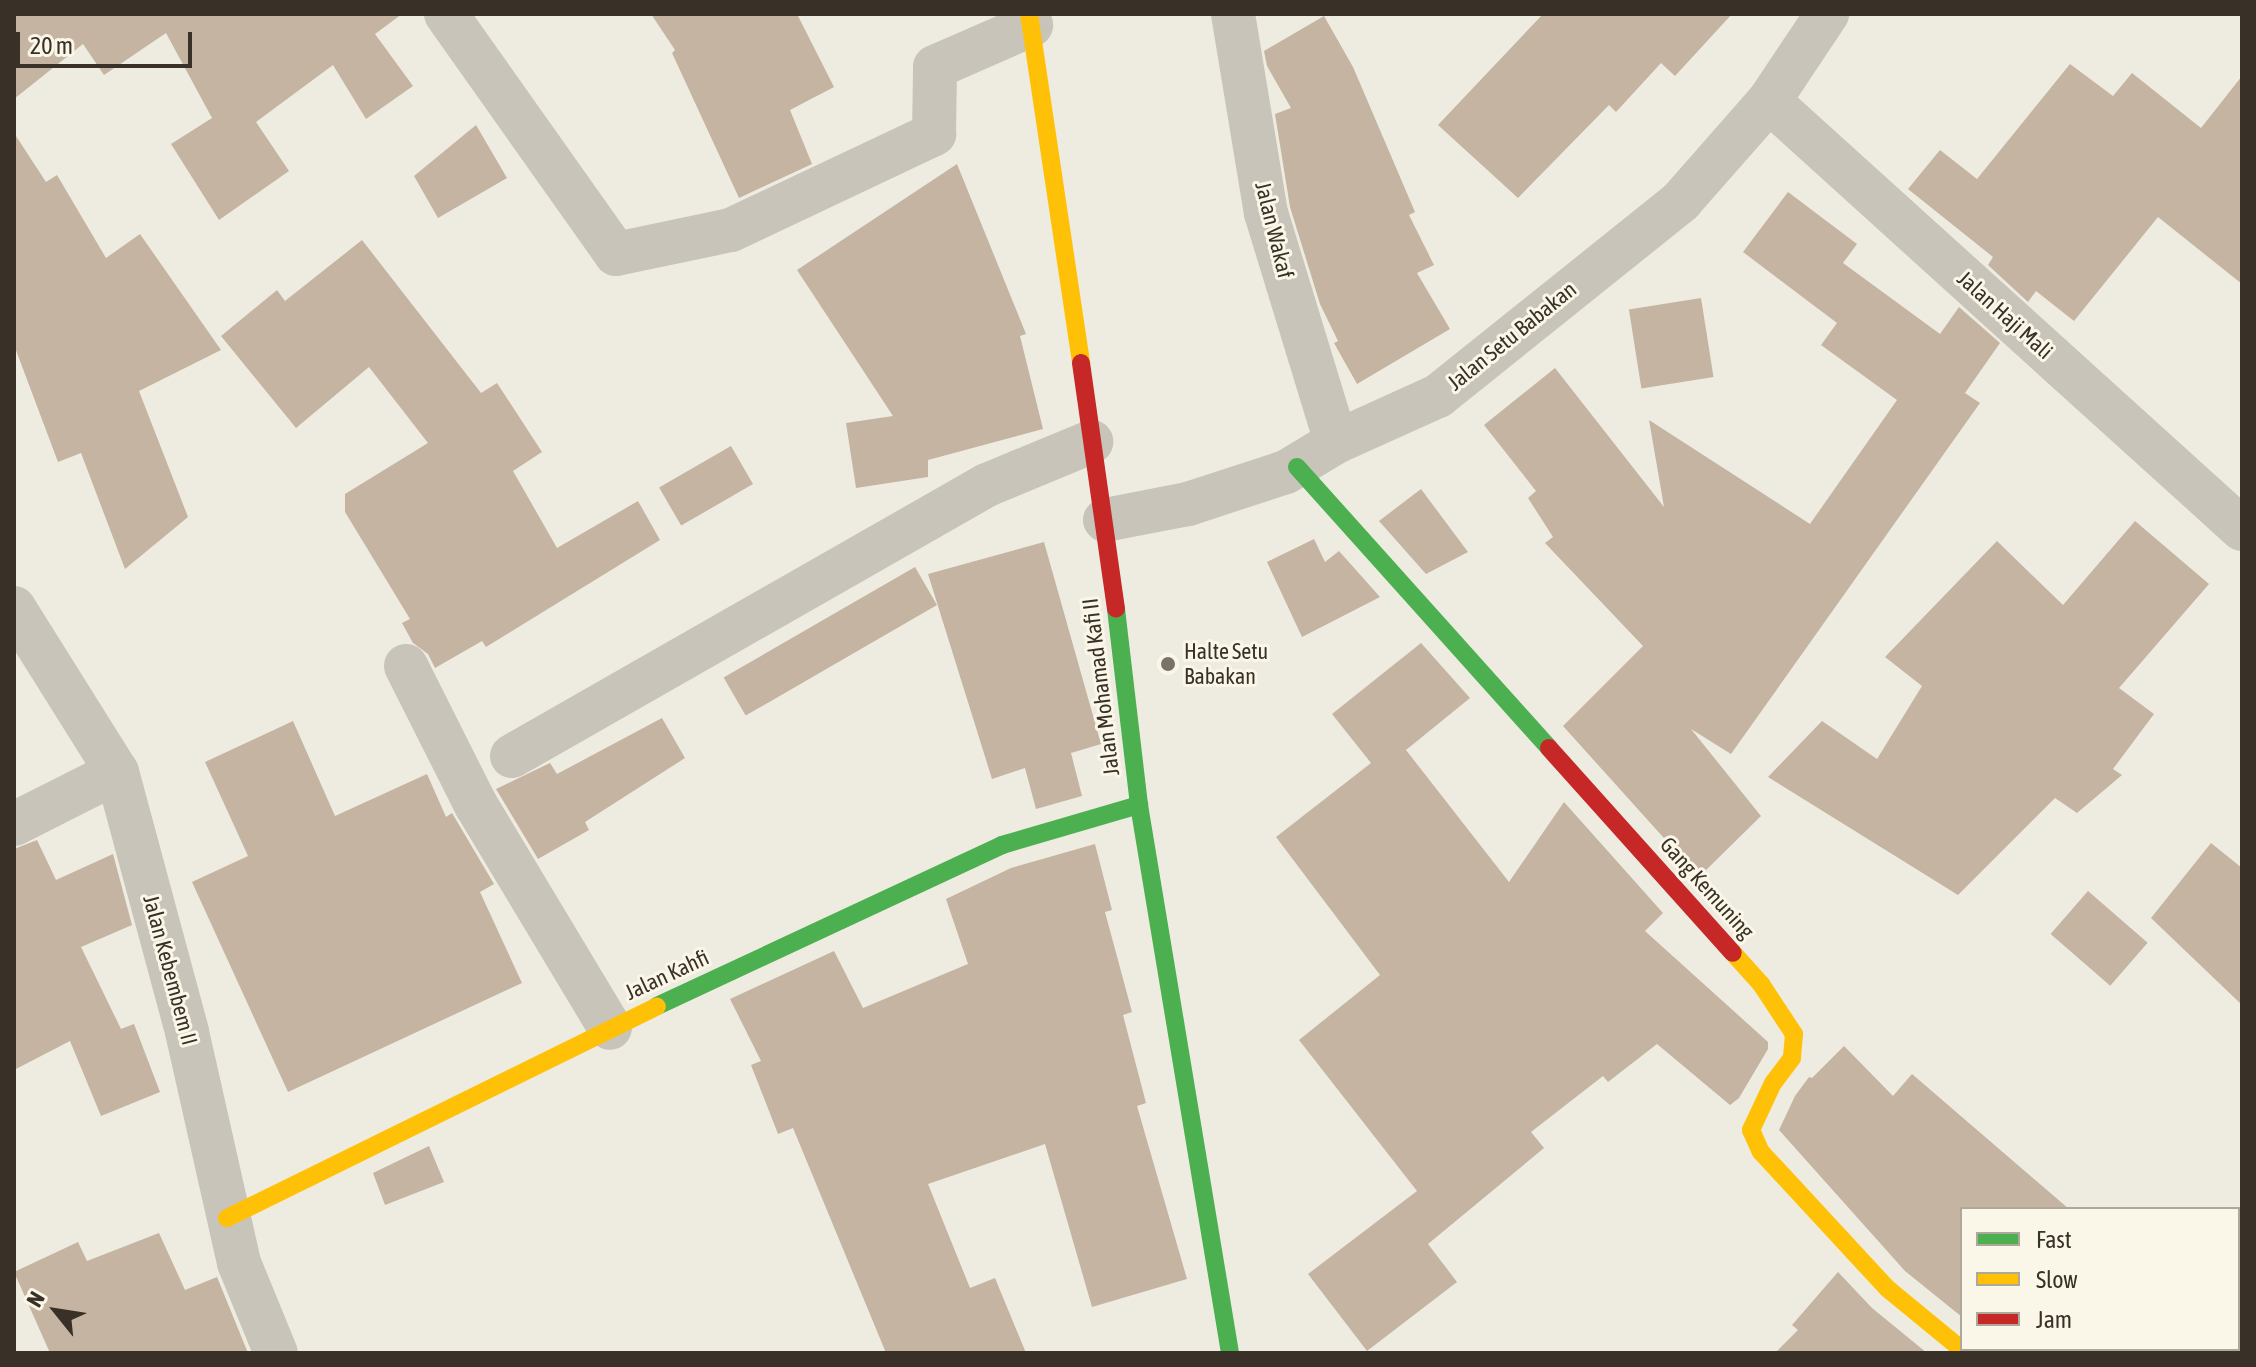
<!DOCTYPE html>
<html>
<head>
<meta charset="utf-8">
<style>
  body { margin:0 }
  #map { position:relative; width:2256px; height:1367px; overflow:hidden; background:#eeece1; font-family:"Asap Condensed",sans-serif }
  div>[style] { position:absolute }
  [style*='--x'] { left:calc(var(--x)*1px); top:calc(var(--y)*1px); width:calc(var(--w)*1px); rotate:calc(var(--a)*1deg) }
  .building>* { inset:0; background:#c4b4a1; transform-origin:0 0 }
  .street>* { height:44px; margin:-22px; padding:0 22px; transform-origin:22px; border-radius:22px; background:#c8c4ba }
  .fast>* { height:18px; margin:-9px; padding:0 9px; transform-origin:9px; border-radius:9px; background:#4caf50 }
  .slow>* { height:18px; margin:-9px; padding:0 9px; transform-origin:9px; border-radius:9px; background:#ffc107 }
  .jam>* { height:18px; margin:-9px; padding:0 9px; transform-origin:9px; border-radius:9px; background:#c62828 }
  .dots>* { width:22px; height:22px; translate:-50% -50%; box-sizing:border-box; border:4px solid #fbf7e8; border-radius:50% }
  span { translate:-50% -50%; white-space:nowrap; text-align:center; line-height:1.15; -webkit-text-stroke:6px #fbf7e8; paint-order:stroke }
  .street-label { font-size:22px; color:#393127 }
  .poi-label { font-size:22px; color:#393127 }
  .left { translate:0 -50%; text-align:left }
  .frame { position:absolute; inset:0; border:16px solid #393127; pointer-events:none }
  .legend { position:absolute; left:1960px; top:1207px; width:280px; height:144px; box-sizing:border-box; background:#fbf7e8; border:2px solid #ada89b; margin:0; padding:10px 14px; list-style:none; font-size:24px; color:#393127 }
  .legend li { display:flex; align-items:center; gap:16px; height:40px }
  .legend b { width:40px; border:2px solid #ada89b }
  .north { position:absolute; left:16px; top:1271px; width:80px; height:80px; -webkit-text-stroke:6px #fbf7e8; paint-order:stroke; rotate:300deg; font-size:22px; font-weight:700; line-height:32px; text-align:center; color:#393127 }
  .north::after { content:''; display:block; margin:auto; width:28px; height:36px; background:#393127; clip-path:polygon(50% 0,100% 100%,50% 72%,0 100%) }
  .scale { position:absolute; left:16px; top:32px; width:176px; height:36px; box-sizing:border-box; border:4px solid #393127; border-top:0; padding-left:10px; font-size:24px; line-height:28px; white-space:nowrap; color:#393127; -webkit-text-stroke:6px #fbf7e8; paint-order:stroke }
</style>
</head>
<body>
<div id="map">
  <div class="building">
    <i style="clip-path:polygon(14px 14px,402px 14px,375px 34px,413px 86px,366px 119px,333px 65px,256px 122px,289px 171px,219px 220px,171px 144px,212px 118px,166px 33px,104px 75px,83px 44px,14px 99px)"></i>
    <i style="clip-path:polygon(651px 14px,797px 14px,834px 87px,790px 110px,812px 164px,739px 198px,672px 53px,675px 50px)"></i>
    <i style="clip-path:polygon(1543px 14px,1732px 14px,1675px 76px,1661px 63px,1616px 112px,1609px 105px,1518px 198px,1438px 125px)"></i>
    <i style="clip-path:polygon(1324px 16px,1353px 67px,1415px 212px,1409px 215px,1434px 265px,1417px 273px,1450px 329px,1357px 384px,1334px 343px,1338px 341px,1320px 304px,1290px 207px,1275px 114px,1291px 108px,1267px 66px,1264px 51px)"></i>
    <i style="clip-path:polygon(2070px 64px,2113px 96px,2132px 73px,2201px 128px,2242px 76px,2242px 284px,2158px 217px,2074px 321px,2036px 291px,2028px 302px,1988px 265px,1993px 257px,1908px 189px,1940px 150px,1977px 179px)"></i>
    <i style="clip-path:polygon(476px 125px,507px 178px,438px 218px,414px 176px)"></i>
    <i style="clip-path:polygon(14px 133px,46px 182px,57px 175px,106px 258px,140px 234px,221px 350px,139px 391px,188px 517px,125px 569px,81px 453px,58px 462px,14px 345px)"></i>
    <i style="clip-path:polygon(957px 164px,1026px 334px,1020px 336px,1043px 429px,928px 460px,928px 477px,856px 488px,846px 423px,893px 416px,797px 270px)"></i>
    <i style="clip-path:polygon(1788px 192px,1857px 244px,1843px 263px,1940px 334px,1959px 307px,2000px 343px,1965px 393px,1980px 403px,1731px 754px,1691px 729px,1761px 816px,1699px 877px,1563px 726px,1643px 646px,1545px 543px,1553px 537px,1528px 498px,1536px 491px,1484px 425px,1555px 368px,1664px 507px,1649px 420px,1810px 524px,1897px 400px,1821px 345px,1837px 323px,1743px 252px)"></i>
    <i style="clip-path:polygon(362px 240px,481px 393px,497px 383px,542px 452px,513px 471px,557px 548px,638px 501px,660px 540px,486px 647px,482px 641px,435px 668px,428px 654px,413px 643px,402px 623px,410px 619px,345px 512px,345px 494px,428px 443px,369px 367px,296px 428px,221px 336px,277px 290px,285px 301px)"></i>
    <i style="left:1701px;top:298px;width:80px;height:73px;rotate:81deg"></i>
    <i style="left:731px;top:446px;width:44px;height:83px;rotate:60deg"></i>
    <i style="clip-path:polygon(1421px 489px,1468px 552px,1426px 574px,1379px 521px)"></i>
    <i style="clip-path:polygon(2135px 521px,2209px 584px,2119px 688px,2154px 714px,2113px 769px,2122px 775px,2077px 813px,2055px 798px,1958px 895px,1768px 777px,1822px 721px,1877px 759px,1922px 686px,1885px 657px,1997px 541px,2063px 605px)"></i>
    <i style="clip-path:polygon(1314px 539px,1325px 562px,1339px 551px,1380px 597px,1302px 637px,1267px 562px)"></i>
    <i style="clip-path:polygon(1044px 542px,1101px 744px,1071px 753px,1082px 796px,1036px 809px,1025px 768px,992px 779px,928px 574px)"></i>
    <i style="left:915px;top:567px;width:44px;height:221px;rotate:60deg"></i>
    <i style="clip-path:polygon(1421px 643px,1470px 698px,1406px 750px,1509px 882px,1564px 802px,1663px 913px,1645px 931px,1768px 1042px,1768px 1049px,1739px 1098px,1730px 1105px,1657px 1044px,1608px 1082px,1603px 1076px,1531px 1132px,1544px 1148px,1428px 1244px,1457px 1282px,1367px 1351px,1308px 1274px,1417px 1191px,1299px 1040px,1380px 975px,1276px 837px,1371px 763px,1332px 714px)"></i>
    <i style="clip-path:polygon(662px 718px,685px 758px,585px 822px,589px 830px,538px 859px,496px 789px,550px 763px,557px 774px)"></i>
    <i style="clip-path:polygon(293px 721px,335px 816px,427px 774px,446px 817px,452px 813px,494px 884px,480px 892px,522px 983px,288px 1092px,192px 882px,248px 856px,205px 762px)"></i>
    <i style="clip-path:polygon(37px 840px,56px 880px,113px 854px,132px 925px,81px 947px,121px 1029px,134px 1024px,160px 1092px,101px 1116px,70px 1041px,14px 1070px,14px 849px)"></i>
    <i style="clip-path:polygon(2211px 843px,2242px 868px,2242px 1005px,2151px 918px)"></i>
    <i style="clip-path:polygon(1095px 844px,1112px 910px,1105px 912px,1132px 1012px,1123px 1015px,1146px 1103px,1137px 1106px,1187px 1279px,1092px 1307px,1045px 1144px,928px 1184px,970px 1288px,995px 1278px,1026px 1353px,886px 1353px,793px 1128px,778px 1134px,751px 1065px,761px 1061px,730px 999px,834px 951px,863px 1008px,968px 964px,946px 899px,1011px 868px)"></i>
    <i style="left:2088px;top:891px;width:79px;height:57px;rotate:41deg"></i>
    <i style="clip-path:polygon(1844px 1046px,1893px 1096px,1912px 1074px,2069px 1209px,1962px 1209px,1962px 1317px,1905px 1271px,1779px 1130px,1795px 1096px,1809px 1077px,1812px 1078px)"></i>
    <i style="clip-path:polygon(429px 1146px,444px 1182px,385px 1205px,373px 1173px)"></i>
    <i style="clip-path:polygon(159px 1233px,185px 1290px,217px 1277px,248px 1353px,50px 1353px,14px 1272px,78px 1242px,87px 1261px)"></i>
    <i style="clip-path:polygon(1838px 1272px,1872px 1308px,1927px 1353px,1775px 1353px,1798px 1330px,1792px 1325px)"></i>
  </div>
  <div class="street">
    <i style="--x:446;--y:14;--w:294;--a:54.7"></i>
    <i style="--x:616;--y:254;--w:117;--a:-11.8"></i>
    <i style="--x:731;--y:230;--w:225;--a:-25.3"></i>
    <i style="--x:934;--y:134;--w:67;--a:-89.1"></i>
    <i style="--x:935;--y:67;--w:105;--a:-23.6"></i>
    <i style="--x:1233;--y:14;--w:202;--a:80.6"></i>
    <i style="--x:1266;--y:213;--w:239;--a:73"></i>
    <i style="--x:1769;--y:101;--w:638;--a:42.14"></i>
    <i style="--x:1105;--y:520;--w:85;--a:-10.9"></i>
    <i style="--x:1188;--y:504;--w:103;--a:-18.1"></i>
    <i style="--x:1286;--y:472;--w:58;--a:-31"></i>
    <i style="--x:1336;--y:442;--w:112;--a:-24.3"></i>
    <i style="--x:1438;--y:396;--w:312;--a:-38.7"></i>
    <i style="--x:1681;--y:201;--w:133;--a:-48.7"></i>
    <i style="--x:1769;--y:101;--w:105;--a:-56.3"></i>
    <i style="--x:14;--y:608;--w:194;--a:57.9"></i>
    <i style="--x:117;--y:772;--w:269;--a:74.9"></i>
    <i style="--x:187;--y:1032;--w:237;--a:77.3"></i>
    <i style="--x:239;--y:1263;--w:97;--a:67.7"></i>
    <i style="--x:406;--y:666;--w:156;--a:63.3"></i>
    <i style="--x:476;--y:805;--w:260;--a:59"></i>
    <i style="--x:512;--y:756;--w:547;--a:-29.71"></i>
    <i style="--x:987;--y:485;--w:113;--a:-22.5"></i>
    <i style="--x:14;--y:824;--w:115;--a:-26.8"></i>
  </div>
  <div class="fast">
    <i style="--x:1297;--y:467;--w:377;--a:48.1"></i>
    <i style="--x:1116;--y:609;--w:197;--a:83.3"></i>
    <i style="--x:1139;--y:805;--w:556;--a:80.57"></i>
    <i style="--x:657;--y:1006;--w:381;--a:-25"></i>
    <i style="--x:1002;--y:845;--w:143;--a:-16.3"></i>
  </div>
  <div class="slow">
    <i style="--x:1029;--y:14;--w:353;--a:81.5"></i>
    <i style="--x:1733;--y:953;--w:42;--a:47.9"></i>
    <i style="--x:1761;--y:984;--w:60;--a:56.6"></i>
    <i style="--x:1794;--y:1034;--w:24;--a:95"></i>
    <i style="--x:1792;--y:1058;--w:31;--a:127"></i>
    <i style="--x:1773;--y:1083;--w:52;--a:115.1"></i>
    <i style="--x:1751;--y:1130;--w:24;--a:66"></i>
    <i style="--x:1761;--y:1152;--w:187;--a:47.2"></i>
    <i style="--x:1888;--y:1289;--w:101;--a:39.4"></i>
    <i style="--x:227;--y:1218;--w:479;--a:-26.2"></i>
  </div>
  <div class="jam">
    <i style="--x:1081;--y:363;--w:248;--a:81.9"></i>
    <i style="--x:1549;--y:748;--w:275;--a:48.1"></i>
  </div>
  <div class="dots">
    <i style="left:1168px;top:664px;background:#787268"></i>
  </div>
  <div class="street-label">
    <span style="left:1274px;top:230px;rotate:76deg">Jalan Wakaf</span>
    <span style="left:2005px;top:315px;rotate:42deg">Jalan Haji Mali</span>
    <span style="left:1512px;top:336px;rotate:-39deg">Jalan Setu Babakan</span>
    <span style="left:1101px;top:687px;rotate:-97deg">Jalan Mohamad Kafi II</span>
    <span style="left:1707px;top:888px;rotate:48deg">Gang Kemuning</span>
    <span style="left:170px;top:970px;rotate:75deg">Jalan Kebembem II</span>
    <span style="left:667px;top:975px;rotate:-25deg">Jalan Kahfi</span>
  </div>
  <div class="poi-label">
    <span class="left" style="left:1184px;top:664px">Halte Setu<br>Babakan</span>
  </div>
  <div class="frame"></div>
  <ul class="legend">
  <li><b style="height:10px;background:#4caf50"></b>Fast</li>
  <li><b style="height:10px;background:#ffc107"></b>Slow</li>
  <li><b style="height:10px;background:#c62828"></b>Jam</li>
  </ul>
  <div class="north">N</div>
  <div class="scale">20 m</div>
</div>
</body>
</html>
